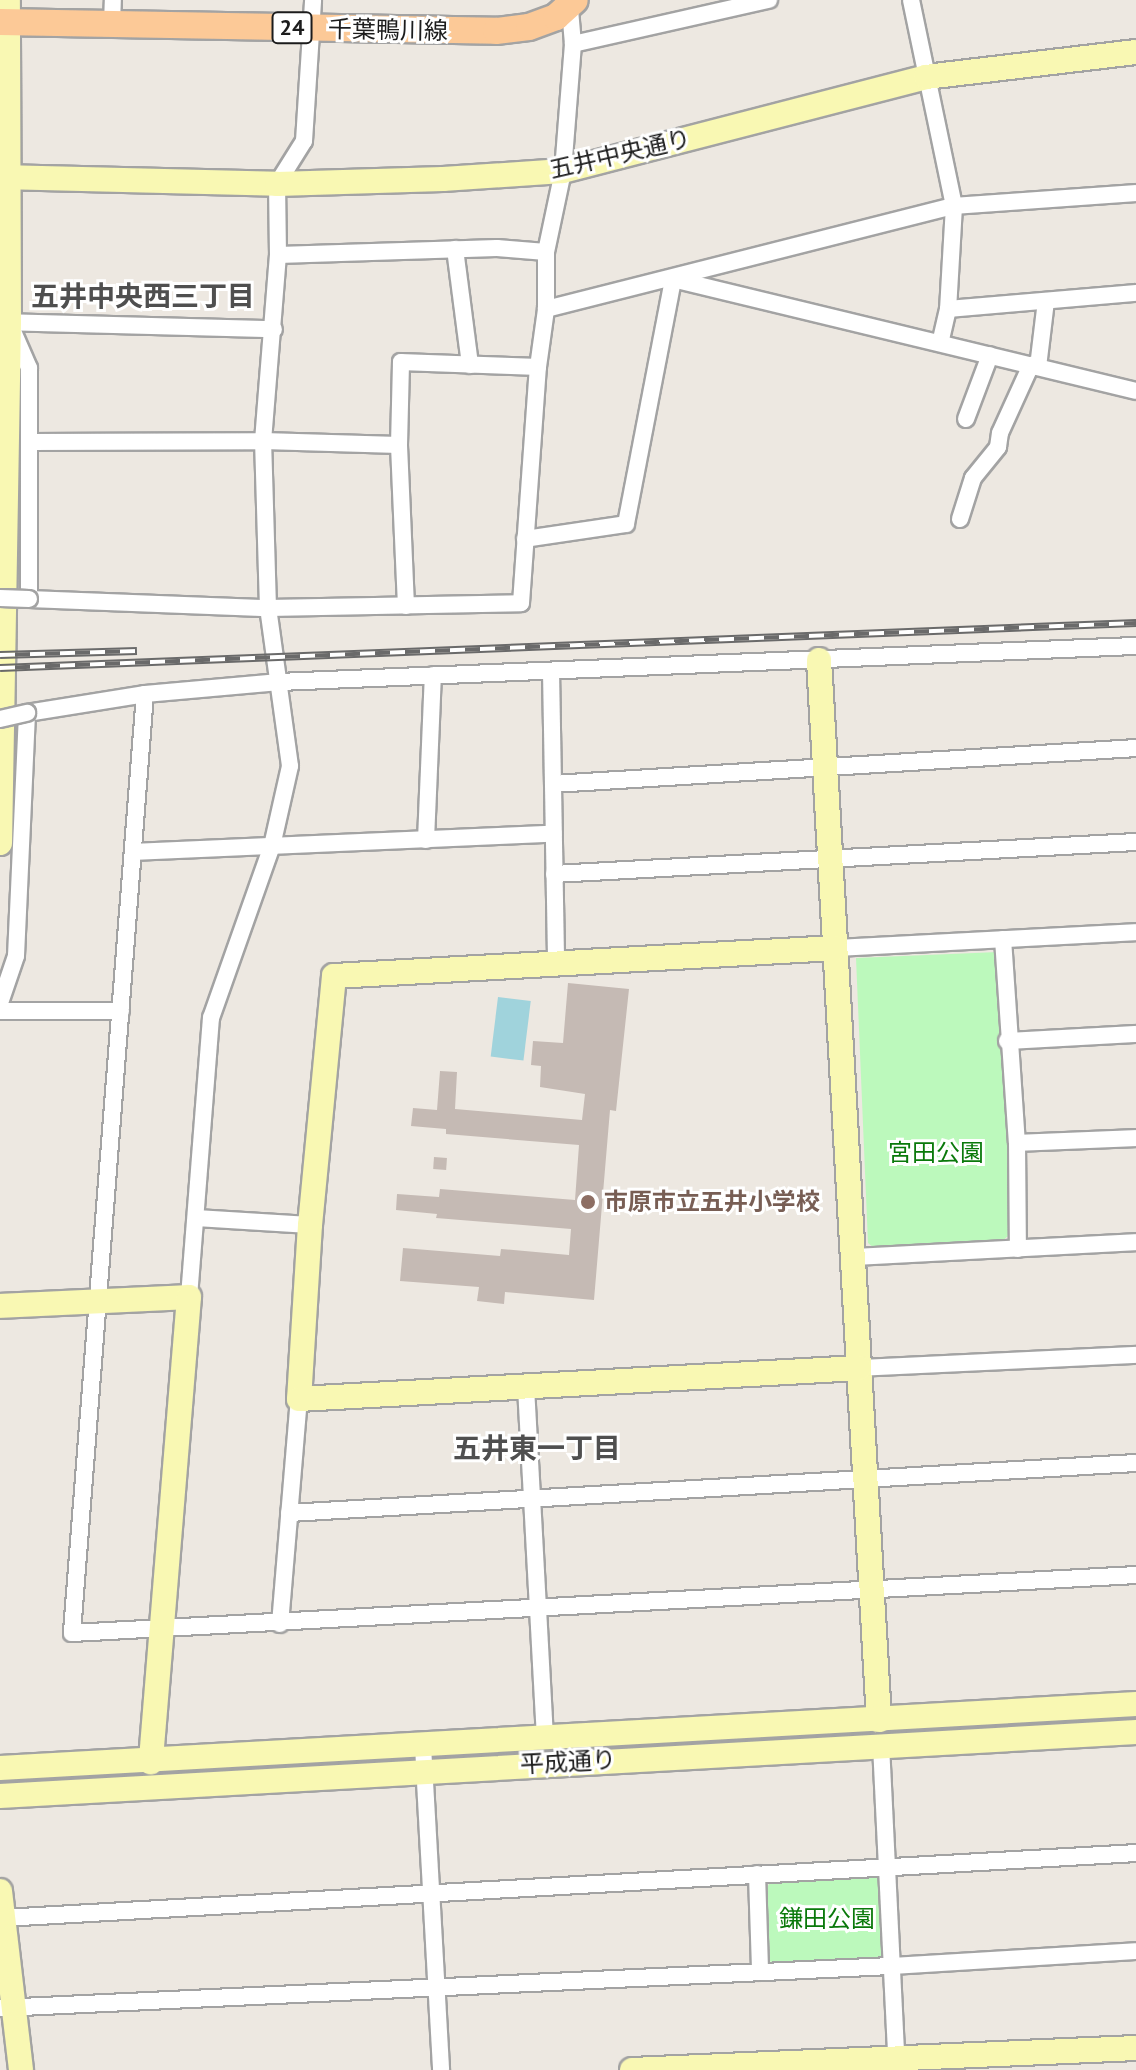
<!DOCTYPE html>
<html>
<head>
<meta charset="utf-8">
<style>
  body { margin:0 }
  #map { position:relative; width:1136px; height:2070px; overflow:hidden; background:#ede8e1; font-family:"PT Sans","Noto Sans JP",sans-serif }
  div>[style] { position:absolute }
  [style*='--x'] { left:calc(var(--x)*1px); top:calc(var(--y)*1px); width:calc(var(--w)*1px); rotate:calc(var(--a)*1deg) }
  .park>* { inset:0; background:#bcf9bc }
  .water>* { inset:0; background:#a0d3dc; transform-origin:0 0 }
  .building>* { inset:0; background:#c5bab4; transform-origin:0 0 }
  .roads { filter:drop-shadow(2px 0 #a3a3a3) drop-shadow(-2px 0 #a3a3a3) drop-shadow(0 2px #a3a3a3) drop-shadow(0 -2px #a3a3a3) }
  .street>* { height:16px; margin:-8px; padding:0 8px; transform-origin:8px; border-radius:8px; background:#fff }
  .secondary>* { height:24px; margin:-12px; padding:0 12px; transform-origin:12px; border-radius:12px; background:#f9f8b3 }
  .primary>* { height:26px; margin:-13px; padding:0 13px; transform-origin:13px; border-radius:13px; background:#fcc997 }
  .rail>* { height:8px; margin-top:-4px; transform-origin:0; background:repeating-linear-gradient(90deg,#fff 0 15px,#6a6a6a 0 30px); box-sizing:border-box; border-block:2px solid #6a6a6a }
  .bridges { filter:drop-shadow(2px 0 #a3a3a3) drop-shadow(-2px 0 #a3a3a3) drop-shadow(0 2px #a3a3a3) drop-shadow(0 -2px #a3a3a3) }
  .street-bridge>* { height:16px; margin:-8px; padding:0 8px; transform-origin:8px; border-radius:8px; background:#fff }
  .dots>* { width:22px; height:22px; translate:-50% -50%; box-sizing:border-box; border:4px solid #fff; border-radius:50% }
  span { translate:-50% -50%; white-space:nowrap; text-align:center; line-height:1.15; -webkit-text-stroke:6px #fff; paint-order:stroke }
  .shield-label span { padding:2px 6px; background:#fff; border:2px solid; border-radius:6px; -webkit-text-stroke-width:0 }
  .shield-label { font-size:22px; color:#1c1c1c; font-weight:700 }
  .street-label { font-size:24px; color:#1c1c1c }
  .park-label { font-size:24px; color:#0a790b }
  .education-label { font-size:24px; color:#785e54; font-weight:700 }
  .left { translate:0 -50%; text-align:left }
  .quarter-label { font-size:28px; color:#4f4f4f; font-weight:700 }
</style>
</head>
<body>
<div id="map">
  <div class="park">
    <i style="clip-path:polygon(998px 952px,1012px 1233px,1003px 1240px,874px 1248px,868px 1243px,856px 958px)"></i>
    <i style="clip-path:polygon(876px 1872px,881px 1878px,885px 1951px,878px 1961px,774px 1964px,770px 1961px,767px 1888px,771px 1880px)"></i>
  </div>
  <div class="water">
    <i style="left:498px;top:997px;width:33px;height:60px;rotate:7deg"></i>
  </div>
  <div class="building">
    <i style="clip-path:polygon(568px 983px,629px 989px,616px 1111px,610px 1110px,594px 1300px,505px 1292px,504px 1304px,477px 1301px,479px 1287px,400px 1281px,403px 1248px,500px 1256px,501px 1249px,569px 1255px,571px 1229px,436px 1218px,437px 1214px,396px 1210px,397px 1194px,439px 1197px,440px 1189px,575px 1200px,579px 1145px,446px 1134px,446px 1129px,411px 1126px,413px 1108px,437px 1110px,440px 1071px,457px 1072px,455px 1109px,582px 1120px,585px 1094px,540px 1087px,541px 1066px,531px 1065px,533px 1041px,563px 1043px)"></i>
    <i style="left:434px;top:1157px;width:13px;height:12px;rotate:4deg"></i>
  </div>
  <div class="roads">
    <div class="street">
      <i style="--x:911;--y:0;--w:210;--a:78.2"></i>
      <i style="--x:954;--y:206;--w:103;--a:93.3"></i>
      <i style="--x:948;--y:309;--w:35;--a:103"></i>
      <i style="--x:112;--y:24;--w:24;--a:-88"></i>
      <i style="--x:573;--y:44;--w:201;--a:-12.7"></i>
      <i style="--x:455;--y:249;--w:117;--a:82.6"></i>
      <i style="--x:278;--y:255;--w:219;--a:-1.8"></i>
      <i style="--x:497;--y:248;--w:49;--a:4.7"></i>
      <i style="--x:546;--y:309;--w:421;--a:-14.2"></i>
      <i style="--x:954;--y:206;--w:182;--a:-4.1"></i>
      <i style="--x:948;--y:309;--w:189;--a:-4.9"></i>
      <i style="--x:0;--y:322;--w:274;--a:1.5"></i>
      <i style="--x:12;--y:329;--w:43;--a:66.4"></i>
      <i style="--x:29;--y:368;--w:231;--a:90"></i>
      <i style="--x:29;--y:599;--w:239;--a:2.2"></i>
      <i style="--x:268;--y:608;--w:253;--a:-1.1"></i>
      <i style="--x:521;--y:603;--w:237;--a:-85.9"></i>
      <i style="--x:538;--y:367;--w:59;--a:-82.1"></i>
      <i style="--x:546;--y:309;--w:57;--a:-90"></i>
      <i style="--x:546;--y:252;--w:83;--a:-78.1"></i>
      <i style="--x:563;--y:171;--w:127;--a:-85.5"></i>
      <i style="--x:573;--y:44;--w:38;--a:-95"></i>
      <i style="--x:1038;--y:367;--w:66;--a:-83.1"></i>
      <i style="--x:966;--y:419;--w:68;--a:-69.4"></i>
      <i style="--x:30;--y:442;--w:233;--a:-0.2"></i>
      <i style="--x:263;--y:441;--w:136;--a:1.7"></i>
      <i style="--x:960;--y:519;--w:43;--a:-72.4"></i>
      <i style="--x:973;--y:478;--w:40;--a:-51"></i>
      <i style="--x:998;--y:447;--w:14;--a:-82"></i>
      <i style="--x:1000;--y:433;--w:75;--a:-65.5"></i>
      <i style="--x:525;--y:539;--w:102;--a:-8.4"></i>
      <i style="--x:626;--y:524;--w:249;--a:-79.1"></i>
      <i style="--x:673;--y:279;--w:476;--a:13.6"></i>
      <i style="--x:406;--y:606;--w:161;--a:-92.5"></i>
      <i style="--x:399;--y:445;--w:83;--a:-88.6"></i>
      <i style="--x:401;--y:362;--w:137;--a:2.1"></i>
      <i style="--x:551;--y:671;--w:293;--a:89"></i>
      <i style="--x:145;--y:694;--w:942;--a:94.45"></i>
      <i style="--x:72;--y:1633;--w:1066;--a:-3.12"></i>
      <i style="--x:553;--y:784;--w:584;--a:-3.53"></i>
      <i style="--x:426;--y:840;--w:165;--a:-87.6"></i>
      <i style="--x:134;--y:852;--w:420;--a:-2.5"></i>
      <i style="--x:554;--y:874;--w:583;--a:-3.15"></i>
      <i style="--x:1003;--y:939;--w:204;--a:86.1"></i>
      <i style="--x:1017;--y:1143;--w:106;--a:89.5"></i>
      <i style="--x:835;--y:948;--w:301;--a:-3"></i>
      <i style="--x:0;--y:1003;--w:50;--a:-71.2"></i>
      <i style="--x:16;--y:956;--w:243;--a:-87.4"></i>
      <i style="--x:27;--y:713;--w:120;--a:-9.1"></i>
      <i style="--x:145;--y:694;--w:135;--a:-5.1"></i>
      <i style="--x:279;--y:682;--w:858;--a:-2.41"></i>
      <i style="--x:0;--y:1011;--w:121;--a:0"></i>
      <i style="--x:1007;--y:1041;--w:129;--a:-3.1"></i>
      <i style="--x:1017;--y:1143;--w:119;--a:-2.4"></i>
      <i style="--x:196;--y:1218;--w:114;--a:3.5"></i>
      <i style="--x:853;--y:1257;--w:283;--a:-3"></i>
      <i style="--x:189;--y:1297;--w:280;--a:-85.5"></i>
      <i style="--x:211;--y:1018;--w:182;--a:-70.5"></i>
      <i style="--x:272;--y:846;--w:82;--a:-77.3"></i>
      <i style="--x:290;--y:766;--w:160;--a:-97.9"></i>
      <i style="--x:268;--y:608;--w:167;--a:-91.7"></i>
      <i style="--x:263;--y:441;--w:187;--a:-85.4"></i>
      <i style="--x:278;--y:255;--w:71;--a:-90.8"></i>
      <i style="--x:277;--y:184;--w:51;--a:-57.9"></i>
      <i style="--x:304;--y:141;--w:141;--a:-86.3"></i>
      <i style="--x:859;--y:1368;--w:277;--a:-2.7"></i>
      <i style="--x:526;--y:1387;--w:352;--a:86.9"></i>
      <i style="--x:289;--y:1513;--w:848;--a:-3.38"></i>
      <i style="--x:280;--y:1624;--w:226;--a:-85.2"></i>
      <i style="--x:881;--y:1745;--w:312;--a:87.2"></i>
      <i style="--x:423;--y:1746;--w:324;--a:86.8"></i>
      <i style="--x:757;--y:1874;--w:98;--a:88.2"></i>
      <i style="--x:3;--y:1918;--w:1135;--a:-3.28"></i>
      <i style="--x:0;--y:2008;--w:893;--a:-2.7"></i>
      <i style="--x:892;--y:1966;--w:244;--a:-3.5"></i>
    </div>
    <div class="secondary">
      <i style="--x:0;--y:177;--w:277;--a:1.4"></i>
      <i style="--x:277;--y:184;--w:166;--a:-1.7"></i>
      <i style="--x:443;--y:179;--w:120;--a:-3.8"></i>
      <i style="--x:563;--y:171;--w:375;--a:-14.5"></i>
      <i style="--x:926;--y:77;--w:211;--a:-6.8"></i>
      <i style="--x:819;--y:660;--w:1062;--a:86.76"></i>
      <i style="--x:0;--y:843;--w:521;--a:-89.01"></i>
      <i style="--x:9;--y:322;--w:322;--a:-90.2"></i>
      <i style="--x:835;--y:948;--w:502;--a:176.8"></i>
      <i style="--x:334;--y:976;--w:250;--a:95.5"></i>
      <i style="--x:310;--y:1225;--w:174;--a:93.6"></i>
      <i style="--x:299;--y:1399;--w:561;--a:-3.17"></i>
      <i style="--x:0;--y:1306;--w:189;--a:-2.7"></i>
      <i style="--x:189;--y:1297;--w:467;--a:94.7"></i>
      <i style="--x:0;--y:1768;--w:1138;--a:-3.22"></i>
      <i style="--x:0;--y:1796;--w:1138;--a:-3.22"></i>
      <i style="--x:0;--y:1891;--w:180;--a:83.3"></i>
      <i style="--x:632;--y:2070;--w:504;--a:-2.5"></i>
    </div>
    <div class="primary">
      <i style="--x:0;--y:22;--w:496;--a:1"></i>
      <i style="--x:496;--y:31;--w:33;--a:-7"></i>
      <i style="--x:529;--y:27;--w:29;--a:-20"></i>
      <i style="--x:556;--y:17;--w:25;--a:-42"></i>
    </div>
  </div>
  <div class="rail">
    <i style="--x:0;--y:655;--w:137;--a:-1.7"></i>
    <i style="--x:0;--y:668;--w:1137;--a:-2.27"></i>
  </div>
  <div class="bridges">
    <div class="street-bridge">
      <i style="--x:0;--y:598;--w:29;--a:2"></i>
      <i style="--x:0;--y:719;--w:28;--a:-13"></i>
    </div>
  </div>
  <div class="dots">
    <i style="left:588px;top:1202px;background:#8d6e63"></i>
  </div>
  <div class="shield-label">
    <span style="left:292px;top:28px">24</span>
  </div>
  <div class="street-label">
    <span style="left:388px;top:30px;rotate:1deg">千葉鴨川線</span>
    <span style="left:620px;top:154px;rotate:-13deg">五井中央通り</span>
    <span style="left:568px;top:1762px;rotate:-3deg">平成通り</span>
  </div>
  <div class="park-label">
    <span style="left:936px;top:1153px">宮田公園</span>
    <span style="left:827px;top:1919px">鎌田公園</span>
  </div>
  <div class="education-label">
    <span class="left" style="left:604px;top:1202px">市原市立五井小学校</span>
  </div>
  <div class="quarter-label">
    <span style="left:143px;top:296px">五井中央西三丁目</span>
    <span style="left:537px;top:1448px">五井東一丁目</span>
  </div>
</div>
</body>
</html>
